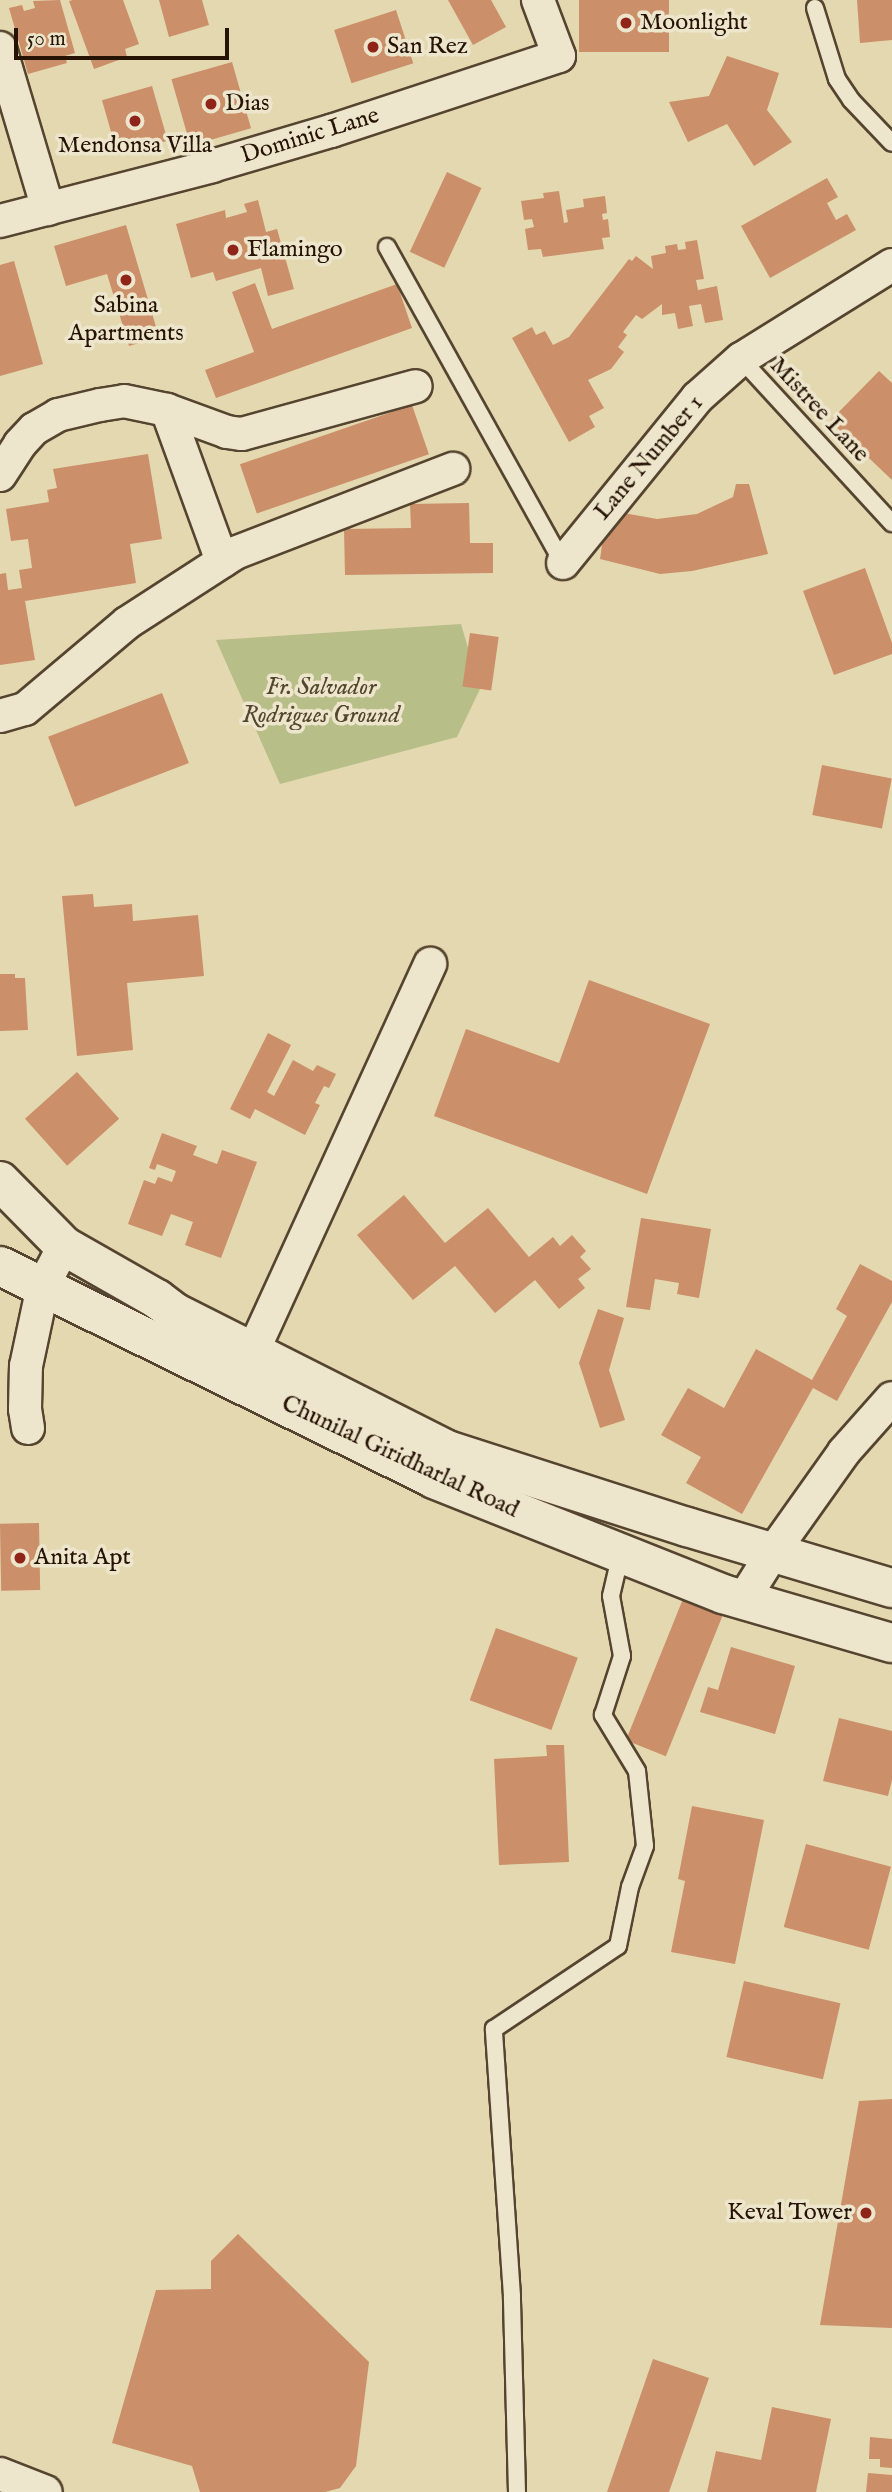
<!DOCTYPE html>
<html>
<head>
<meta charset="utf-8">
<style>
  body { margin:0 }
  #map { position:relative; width:892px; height:2492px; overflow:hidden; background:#e3d8b0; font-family:"IM FELL English",serif }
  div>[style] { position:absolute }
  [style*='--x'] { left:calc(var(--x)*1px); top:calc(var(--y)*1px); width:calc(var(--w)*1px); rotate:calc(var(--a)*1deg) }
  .green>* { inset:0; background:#b7be88 }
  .building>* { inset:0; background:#cb8f69; transform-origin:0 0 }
  .roads { filter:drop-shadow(2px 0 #55442f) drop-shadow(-2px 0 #55442f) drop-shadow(0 2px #55442f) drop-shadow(0 -2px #55442f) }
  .service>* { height:16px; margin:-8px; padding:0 8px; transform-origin:8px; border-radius:8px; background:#ede6cc }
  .minor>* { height:32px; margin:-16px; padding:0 16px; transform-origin:16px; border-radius:16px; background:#ede6cc }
  .secondary>* { height:38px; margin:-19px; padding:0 19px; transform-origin:19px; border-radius:19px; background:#ede6cc }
  .dots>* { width:19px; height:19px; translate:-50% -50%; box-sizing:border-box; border:4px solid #ede6cc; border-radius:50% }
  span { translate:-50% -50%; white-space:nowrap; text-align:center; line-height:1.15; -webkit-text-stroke:7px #ede6cc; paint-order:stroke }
  .poi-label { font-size:24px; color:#261304 }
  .left { translate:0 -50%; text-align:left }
  .right { translate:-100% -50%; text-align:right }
  .street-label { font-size:24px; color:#261304 }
  .park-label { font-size:24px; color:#52462c; font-style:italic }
  .scale { position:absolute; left:14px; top:28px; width:215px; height:32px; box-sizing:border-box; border:4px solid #261304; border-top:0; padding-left:9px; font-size:21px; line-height:24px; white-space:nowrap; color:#261304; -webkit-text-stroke:5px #ede6cc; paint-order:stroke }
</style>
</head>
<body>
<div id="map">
  <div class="green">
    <i style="clip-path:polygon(461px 624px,480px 689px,457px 737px,280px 784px,216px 640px)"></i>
  </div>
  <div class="building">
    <i style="clip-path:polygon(60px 0,75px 53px,65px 56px,67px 63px,28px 74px,9px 8px,22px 5px,24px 11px,35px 8px,33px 1px)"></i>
    <i style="clip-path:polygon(73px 0,123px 0,139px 44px,125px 49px,127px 57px,94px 69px,69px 1px)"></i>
    <i style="clip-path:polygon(159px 0,202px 0,209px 25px,169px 37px)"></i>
    <i style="clip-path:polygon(448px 0,491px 0,506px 27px,473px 45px)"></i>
    <i style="left:579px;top:0;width:90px;height:52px"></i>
    <i style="clip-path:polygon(857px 0,892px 0,892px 40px,860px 43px)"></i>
    <i style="left:396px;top:10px;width:56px;height:65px;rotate:72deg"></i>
    <i style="clip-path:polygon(727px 56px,779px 73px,767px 110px,792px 142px,754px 166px,727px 124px,688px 142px,669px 102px,709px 96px)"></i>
    <i style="left:232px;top:62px;width:69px;height:63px;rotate:74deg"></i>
    <i style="left:152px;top:86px;width:57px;height:52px;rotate:74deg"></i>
    <i style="left:447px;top:172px;width:38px;height:88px;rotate:25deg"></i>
    <i style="clip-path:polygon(827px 178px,838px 197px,827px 203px,836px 220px,847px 214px,856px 230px,770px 278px,741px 226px)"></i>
    <i style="clip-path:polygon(559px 191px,564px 223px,568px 222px,566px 210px,584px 207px,583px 199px,605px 196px,607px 213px,602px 214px,603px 220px,608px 219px,610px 237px,602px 238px,604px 249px,543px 257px,541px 249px,528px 250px,525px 229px,534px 227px,532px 219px,524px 220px,521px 201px,544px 198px,543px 193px)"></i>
    <i style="clip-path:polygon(258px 200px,266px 232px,277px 229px,294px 289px,268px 296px,261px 268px,216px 281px,213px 272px,191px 278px,176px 224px,225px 210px,226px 218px,247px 212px,244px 204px)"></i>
    <i style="clip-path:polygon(126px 225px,159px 337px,129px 346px,107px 274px,66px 286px,54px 246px)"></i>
    <i style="clip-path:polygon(697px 240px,704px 279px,696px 280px,698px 290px,717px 286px,723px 320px,705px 323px,701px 304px,689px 306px,693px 326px,678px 329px,675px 313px,662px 315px,662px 304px,642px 319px,636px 315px,623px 332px,627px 335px,618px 347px,624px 352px,611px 369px,588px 380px,604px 408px,589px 416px,595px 427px,569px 442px,512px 338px,532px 327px,536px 335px,545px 331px,553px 345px,569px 337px,629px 259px,632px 261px,636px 256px,653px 269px,651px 256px,666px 253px,665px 246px,677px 244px,678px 250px,686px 249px,685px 242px)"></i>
    <i style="clip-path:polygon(14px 261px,43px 364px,0 376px,0 265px)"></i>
    <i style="clip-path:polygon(255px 283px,272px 329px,397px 284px,412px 328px,216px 398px,205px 370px,254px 352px,232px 292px)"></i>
    <i style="clip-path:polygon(879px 371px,892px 383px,892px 480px,830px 421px)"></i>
    <i style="left:412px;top:405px;width:52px;height:182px;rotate:71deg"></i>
    <i style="clip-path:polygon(148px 454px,162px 539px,130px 544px,136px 583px,25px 601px,35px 660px,0 665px,0 574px,6px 573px,8px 590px,22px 588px,19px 570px,32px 568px,28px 539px,11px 541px,6px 509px,49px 502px,47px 490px,57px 488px,53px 469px)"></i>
    <i style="clip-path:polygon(736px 484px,749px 484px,768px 554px,692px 571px,660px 574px,600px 559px,607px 510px,657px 519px,697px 514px,733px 497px)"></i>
    <i style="clip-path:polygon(469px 503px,470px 543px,493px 543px,493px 573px,345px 575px,344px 529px,411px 528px,410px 504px)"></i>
    <i style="clip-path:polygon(865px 568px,892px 643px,892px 654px,834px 675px,803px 591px)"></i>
    <i style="left:470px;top:633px;width:29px;height:54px;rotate:8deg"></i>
    <i style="left:162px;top:693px;width:75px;height:122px;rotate:69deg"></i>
    <i style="left:822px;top:765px;width:71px;height:51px;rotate:11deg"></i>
    <i style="clip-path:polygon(93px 894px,94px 907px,132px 904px,133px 921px,198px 915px,204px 976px,127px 983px,133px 1050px,77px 1056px,62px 896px)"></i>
    <i style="clip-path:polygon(0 974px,15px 974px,15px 978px,25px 978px,28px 1030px,0 1031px)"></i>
    <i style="clip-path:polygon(589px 980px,710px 1024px,647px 1194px,434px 1116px,466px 1029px,559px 1063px)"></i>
    <i style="clip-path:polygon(268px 1033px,291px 1045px,267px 1092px,274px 1096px,293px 1060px,313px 1071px,317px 1065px,336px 1074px,329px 1088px,324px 1086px,315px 1103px,320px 1105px,305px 1135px,255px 1109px,250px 1119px,230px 1109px)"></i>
    <i style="left:77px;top:1072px;width:63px;height:70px;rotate:48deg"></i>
    <i style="clip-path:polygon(162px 1133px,197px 1146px,193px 1155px,217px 1164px,222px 1150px,257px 1162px,221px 1258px,185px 1245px,193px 1222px,171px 1214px,162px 1236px,128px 1224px,144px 1180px,155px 1184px,158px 1177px,172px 1182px,176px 1171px,157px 1164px,155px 1170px,149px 1168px)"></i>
    <i style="clip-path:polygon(404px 1195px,445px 1243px,488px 1208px,529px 1257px,553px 1237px,560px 1246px,572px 1235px,586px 1251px,580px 1257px,591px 1269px,578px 1279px,585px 1288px,559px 1309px,535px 1280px,495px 1313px,455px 1266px,413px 1300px,357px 1235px)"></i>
    <i style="clip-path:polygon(641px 1218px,711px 1229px,699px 1298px,677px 1294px,679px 1283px,655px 1279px,650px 1310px,626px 1307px)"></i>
    <i style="clip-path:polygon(860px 1264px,892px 1281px,892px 1302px,837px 1401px,813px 1388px,742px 1514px,686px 1483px,701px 1457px,661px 1435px,688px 1388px,724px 1408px,756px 1349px,812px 1380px,847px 1316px,836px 1309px)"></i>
    <i style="clip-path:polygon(598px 1309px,624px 1318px,609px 1370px,625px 1420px,600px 1428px,579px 1363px)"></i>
    <i style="left:39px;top:1523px;width:67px;height:39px;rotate:89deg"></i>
    <i style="left:687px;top:1589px;width:43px;height:163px;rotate:22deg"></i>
    <i style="left:496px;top:1628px;width:87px;height:77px;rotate:20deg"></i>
    <i style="clip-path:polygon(731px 1647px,795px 1666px,775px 1734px,700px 1712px,708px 1687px,718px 1690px)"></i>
    <i style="clip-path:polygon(839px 1718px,892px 1731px,892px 1780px,888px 1796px,823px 1781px)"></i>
    <i style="clip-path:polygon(546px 1745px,564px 1745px,569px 1862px,499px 1865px,494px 1759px,547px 1756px)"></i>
    <i style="clip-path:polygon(692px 1806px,764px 1820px,735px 1964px,671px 1952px,685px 1881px,678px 1879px)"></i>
    <i style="left:806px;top:1844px;width:88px;height:86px;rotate:15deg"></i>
    <i style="left:744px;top:1981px;width:99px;height:78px;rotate:13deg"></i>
    <i style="clip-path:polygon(892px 2099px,892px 2328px,820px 2325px,859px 2101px)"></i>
    <i style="clip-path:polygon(238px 2234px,369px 2362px,356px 2466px,340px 2488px,325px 2492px,200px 2492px,192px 2466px,112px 2443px,156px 2290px,211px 2289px,211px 2261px)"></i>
    <i style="clip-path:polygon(653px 2359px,709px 2378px,669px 2492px,607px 2492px)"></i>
    <i style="clip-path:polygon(772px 2407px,831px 2419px,816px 2492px,707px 2492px,716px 2451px,761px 2460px)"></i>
    <i style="clip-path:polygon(870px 2437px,892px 2439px,892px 2468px,880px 2467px,880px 2459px,869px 2459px)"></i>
    <i style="clip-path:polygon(868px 2473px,892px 2475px,892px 2492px,866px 2492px)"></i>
  </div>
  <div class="roads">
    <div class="service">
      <i style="--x:815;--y:8;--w:74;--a:72.8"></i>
      <i style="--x:837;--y:79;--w:25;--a:56"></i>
      <i style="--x:851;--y:100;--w:59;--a:46.4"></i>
      <i style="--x:387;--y:247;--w:362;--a:60.9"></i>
      <i style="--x:741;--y:359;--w:223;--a:47.4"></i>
      <i style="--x:517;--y:2492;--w:196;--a:-91.5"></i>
      <i style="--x:512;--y:2296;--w:268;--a:-93.9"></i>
      <i style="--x:494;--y:2029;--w:149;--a:-33.8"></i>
      <i style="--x:618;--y:1946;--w:60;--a:-78.5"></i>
      <i style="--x:630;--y:1887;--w:44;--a:-69.9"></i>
      <i style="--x:645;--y:1846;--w:75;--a:-96.1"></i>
      <i style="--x:637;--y:1771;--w:66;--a:-121.3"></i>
      <i style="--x:603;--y:1715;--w:62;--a:-72.1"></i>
      <i style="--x:622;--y:1656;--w:61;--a:-100.4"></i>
      <i style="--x:611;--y:1596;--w:44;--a:-76.9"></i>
    </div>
    <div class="minor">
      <i style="--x:0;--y:48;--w:168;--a:73.4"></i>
      <i style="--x:0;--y:221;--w:219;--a:-14.5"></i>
      <i style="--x:212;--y:166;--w:124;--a:-16.4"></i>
      <i style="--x:331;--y:131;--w:240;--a:-18.2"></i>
      <i style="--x:559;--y:56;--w:60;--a:-110.6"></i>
      <i style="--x:167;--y:410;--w:161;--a:70"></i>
      <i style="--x:0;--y:475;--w:37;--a:-57"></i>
      <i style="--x:20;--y:444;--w:21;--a:-47"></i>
      <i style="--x:34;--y:429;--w:28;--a:-30"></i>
      <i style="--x:58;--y:415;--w:43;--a:-13.4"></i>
      <i style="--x:100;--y:405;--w:24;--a:-9"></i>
      <i style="--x:124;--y:401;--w:44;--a:11.8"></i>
      <i style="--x:167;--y:410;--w:64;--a:20.1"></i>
      <i style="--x:227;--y:432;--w:15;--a:8"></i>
      <i style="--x:242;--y:434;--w:180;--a:-15.4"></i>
      <i style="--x:563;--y:563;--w:213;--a:-50.9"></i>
      <i style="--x:697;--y:398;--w:59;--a:-41.6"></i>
      <i style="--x:741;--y:359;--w:178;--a:-31.9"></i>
      <i style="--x:0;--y:716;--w:26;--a:-16"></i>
      <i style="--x:25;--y:709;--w:133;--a:-40.1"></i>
      <i style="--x:127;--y:623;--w:129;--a:-32.9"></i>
      <i style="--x:235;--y:553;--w:234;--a:-21.1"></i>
      <i style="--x:253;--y:1351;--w:426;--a:-65.4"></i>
      <i style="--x:28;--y:1428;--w:19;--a:-99"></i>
      <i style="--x:25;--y:1409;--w:43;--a:-88.7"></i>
      <i style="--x:26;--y:1366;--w:82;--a:-78"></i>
      <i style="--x:43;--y:1286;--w:45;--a:-62.3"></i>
      <i style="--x:743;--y:1600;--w:57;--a:-58"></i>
      <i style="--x:773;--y:1552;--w:123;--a:-54.6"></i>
      <i style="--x:844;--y:1452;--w:72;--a:-48.4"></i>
      <i style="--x:0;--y:2474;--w:49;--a:21.4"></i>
    </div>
    <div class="secondary">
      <i style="--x:0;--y:1181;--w:91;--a:45.4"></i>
      <i style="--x:64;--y:1246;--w:107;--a:29.7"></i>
      <i style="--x:157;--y:1299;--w:21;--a:37"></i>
      <i style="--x:174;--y:1312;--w:306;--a:26.8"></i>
      <i style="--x:447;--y:1450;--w:252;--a:17.8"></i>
      <i style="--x:687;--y:1527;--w:214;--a:16.6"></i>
      <i style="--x:0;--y:1266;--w:483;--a:26.1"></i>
      <i style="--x:434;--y:1479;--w:311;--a:21.7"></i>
      <i style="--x:723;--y:1594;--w:176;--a:16.2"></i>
    </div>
  </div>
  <div class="dots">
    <i style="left:626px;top:23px;background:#8f2418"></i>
    <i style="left:373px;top:47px;background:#8f2418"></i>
    <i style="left:211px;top:104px;background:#8f2418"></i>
    <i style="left:135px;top:121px;background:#8f2418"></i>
    <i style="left:233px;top:250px;background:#8f2418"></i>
    <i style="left:126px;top:280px;background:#8f2418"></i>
    <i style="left:20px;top:1558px;background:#8f2418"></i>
    <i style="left:866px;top:2213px;background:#8f2418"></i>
  </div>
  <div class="poi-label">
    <span class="left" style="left:640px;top:23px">Moonlight</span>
    <span class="left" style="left:387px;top:47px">San Rez</span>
    <span class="left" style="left:225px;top:104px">Dias</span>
    <span style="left:135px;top:146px">Mendonsa Villa</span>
    <span class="left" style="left:247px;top:250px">Flamingo</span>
    <span style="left:126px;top:320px">Sabina<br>Apartments</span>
    <span class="left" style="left:34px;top:1558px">Anita Apt</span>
    <span class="right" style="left:852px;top:2213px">Keval Tower</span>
  </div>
  <div class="street-label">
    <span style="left:310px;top:136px;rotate:-17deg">Dominic Lane</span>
    <span style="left:819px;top:410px;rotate:47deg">Mistree Lane</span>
    <span style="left:649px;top:458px;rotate:-50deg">Lane Number 1</span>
    <span style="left:400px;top:1457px;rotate:25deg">Chunilal Giridharlal Road</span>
  </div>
  <div class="park-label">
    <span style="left:321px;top:702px">Fr. Salvador<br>Rodrigues Ground</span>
  </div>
  <div class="scale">50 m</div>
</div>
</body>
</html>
